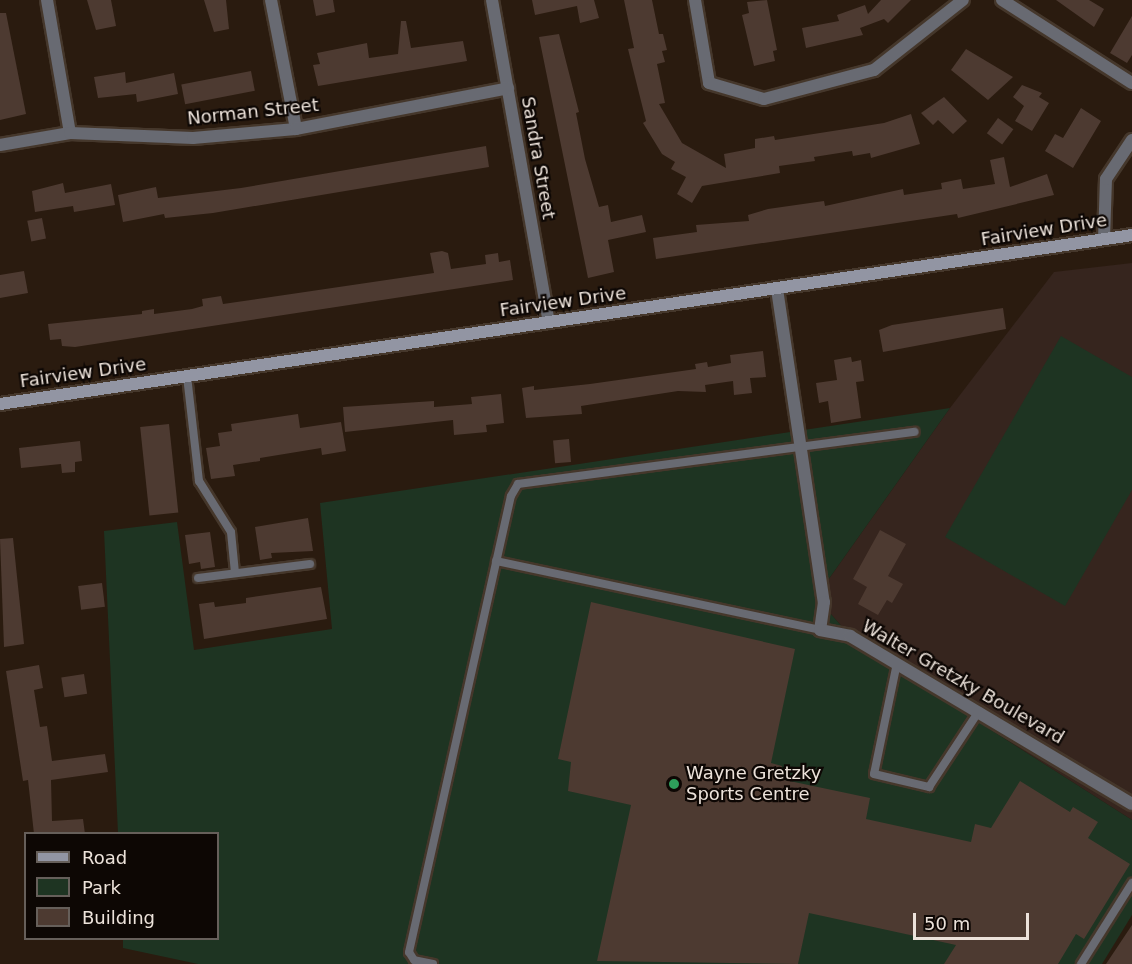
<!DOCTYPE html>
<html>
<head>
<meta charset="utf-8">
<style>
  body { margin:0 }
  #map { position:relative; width:1132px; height:964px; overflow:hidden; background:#2a1b0f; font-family:"DejaVu Sans",sans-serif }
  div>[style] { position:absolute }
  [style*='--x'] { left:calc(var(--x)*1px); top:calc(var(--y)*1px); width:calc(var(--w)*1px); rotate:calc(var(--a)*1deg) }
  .education>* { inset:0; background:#36251e }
  .green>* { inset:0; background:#1e3422 }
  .building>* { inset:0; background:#4d3a31; transform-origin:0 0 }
  .roads { filter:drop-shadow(2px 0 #45372b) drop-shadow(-2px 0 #45372b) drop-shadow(0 2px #45372b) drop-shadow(0 -2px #45372b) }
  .service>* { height:8px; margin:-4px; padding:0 4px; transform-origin:4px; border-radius:4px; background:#686a72 }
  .minor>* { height:12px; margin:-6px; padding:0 6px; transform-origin:6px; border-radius:6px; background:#686a72 }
  .secondary>* { height:12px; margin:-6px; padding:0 6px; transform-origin:6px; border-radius:6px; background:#9295a3 }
  .dots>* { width:16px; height:16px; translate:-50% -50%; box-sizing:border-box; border:3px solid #0d0704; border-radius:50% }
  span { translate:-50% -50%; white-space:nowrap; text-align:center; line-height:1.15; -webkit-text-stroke:4.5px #0d0704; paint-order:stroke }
  .street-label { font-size:18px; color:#ece2da }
  .poi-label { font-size:18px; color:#ece2da }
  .left { translate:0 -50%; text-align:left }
  .legend { position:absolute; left:24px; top:832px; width:195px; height:108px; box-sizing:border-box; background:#0d0704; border:2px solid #665f5a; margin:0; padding:8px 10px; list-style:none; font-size:18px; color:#ece2da }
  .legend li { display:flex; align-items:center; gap:12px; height:30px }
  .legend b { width:30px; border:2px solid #665f5a }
  .scale { position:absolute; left:913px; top:913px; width:116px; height:27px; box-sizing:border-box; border:3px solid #ece2da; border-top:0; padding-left:8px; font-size:18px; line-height:21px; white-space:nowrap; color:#ece2da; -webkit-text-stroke:4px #0d0704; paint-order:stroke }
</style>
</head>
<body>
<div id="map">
  <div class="education">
    <i style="clip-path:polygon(1132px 263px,1132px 820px,858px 645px,816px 597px,950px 408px,1054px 272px)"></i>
  </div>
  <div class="green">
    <i style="clip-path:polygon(1061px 336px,1132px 377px,1132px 490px,1065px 606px,945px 537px)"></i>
    <i style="clip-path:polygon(950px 408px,816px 597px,858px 645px,1132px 820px,1132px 915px,1102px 964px,198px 964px,123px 948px,123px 939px,218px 938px,218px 834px,118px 833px,104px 531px,177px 522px,194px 650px,332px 629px,320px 503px)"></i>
  </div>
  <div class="building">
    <i style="clip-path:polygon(87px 0,111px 0,116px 26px,96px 30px)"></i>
    <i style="clip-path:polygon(204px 0,226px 0,229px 29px,214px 32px)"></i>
    <i style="clip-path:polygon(313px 0,333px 0,335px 12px,316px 16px)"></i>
    <i style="clip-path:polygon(532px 0,594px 0,599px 18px,580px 23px,577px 6px,535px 15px)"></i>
    <i style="clip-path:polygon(624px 0,652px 0,659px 34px,663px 34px,667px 50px,662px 51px,665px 62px,657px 64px,665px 103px,659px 104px,682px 143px,726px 168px,724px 154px,755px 148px,755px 139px,774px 136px,775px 140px,884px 123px,911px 114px,920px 144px,871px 158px,870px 153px,853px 156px,852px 151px,814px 157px,815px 161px,779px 166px,780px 173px,702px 186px,692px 203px,677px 194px,686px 177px,671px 169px,675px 162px,662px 154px,643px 123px,646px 121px,628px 49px,634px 48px)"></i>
    <i style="clip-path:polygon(767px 0,777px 50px,773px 51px,775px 61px,754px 66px,742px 15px,749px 13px,747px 2px)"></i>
    <i style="clip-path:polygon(881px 0,911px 0,888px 23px,884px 19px,860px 28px,863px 35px,806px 48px,802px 28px,839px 21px,837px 15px,865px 5px,868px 14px)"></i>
    <i style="clip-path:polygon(1056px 0,1089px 0,1104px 9px,1094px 27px)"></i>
    <i style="clip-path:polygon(0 13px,6px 13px,26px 114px,0 120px)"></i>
    <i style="clip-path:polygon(1132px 16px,1132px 55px,1127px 63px,1110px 53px)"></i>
    <i style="clip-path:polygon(401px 21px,406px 21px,411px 48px,463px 41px,467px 61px,318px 86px,313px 65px,320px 64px,317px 53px,367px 43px,369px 58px,398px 54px)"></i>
    <i style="clip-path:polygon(559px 34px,579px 112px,576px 113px,585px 159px,599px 207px,608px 205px,611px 222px,642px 215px,646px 232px,608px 240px,614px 272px,588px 278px,539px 37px)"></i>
    <i style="clip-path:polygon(966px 49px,1013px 77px,988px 100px,951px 70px)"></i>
    <i style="left:251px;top:71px;width:20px;height:71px;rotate:79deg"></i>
    <i style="clip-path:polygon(125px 72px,126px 83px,174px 73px,178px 94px,137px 102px,136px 94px,98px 98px,94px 77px)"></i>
    <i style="clip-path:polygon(1022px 85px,1042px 93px,1039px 97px,1049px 103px,1032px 131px,1015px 121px,1024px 106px,1013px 97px)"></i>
    <i style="clip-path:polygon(944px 97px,967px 121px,953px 134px,938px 120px,933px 125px,921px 113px)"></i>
    <i style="clip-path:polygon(1081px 108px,1101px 121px,1073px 168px,1045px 151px,1055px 134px,1063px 138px)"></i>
    <i style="left:998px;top:118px;width:19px;height:19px;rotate:36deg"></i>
    <i style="clip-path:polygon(486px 146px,489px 167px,213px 213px,165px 218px,164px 214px,123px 222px,118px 195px,156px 187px,158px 198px,241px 188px)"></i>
    <i style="clip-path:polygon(1004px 157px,1010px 187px,1047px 174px,1054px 195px,958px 218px,957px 214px,656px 259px,653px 238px,697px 232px,696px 225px,749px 221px,748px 215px,768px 209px,824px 201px,825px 206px,903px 189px,904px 195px,942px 189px,941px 183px,961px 179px,963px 189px,995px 184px,990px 160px)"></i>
    <i style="clip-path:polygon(63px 183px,65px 193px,111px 184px,115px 205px,74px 212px,73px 206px,35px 212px,32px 191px)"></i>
    <i style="left:42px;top:218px;width:21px;height:15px;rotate:79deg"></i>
    <i style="clip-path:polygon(442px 251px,448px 253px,451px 269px,486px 264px,485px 255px,498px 253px,499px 262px,510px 260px,513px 280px,75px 347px,62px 346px,61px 339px,50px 340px,48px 324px,142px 314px,142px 311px,154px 309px,154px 314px,192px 309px,203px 306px,202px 299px,221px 296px,223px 304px,434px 273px,430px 253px)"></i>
    <i style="clip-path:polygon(24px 271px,28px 293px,0 298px,0 275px)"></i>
    <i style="clip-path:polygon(1003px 308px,1006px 329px,883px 352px,879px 330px,892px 325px)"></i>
    <i style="clip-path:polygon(763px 351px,766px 377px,750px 378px,752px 393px,734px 395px,733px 381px,705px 385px,706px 392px,678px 391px,581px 406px,582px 414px,526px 418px,522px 388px,534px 386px,534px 390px,590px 384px,696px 369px,695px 364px,707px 362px,708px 367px,731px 363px,730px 355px)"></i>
    <i style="clip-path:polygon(851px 357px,852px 362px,861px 360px,864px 381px,856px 382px,861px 418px,831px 423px,828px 401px,819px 403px,816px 383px,837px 380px,834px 360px)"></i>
    <i style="clip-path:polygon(501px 394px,504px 423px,486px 425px,487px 432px,454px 435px,453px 420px,345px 432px,343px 407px,434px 401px,434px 407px,472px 404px,471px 397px)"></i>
    <i style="clip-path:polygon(298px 414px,300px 428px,341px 422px,346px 451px,322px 455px,321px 448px,260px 458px,260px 461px,233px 465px,235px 476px,211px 479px,206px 448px,220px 446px,218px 433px,232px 431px,231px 424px)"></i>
    <i style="left:169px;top:424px;width:89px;height:29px;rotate:84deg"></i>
    <i style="left:569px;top:439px;width:23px;height:16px;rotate:85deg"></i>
    <i style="clip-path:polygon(80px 441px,82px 461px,75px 462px,75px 472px,62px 473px,61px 464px,21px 468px,19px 448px)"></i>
    <i style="clip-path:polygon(308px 518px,313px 551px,271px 553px,272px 558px,260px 560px,255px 527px)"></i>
    <i style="clip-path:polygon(880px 530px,906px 544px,888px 576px,903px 584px,892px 603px,887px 600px,878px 615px,858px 604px,867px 587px,853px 579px)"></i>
    <i style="clip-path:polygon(210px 532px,215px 567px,201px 569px,200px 562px,189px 564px,185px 535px)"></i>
    <i style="clip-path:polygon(13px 538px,24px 644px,4px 647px,0 539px)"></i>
    <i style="left:102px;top:583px;width:24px;height:24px;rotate:83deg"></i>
    <i style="clip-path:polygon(321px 587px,327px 619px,204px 639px,199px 604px,214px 602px,215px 607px,246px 603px,246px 598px)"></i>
    <i style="clip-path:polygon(591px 602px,795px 649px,771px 763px,782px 766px,780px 779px,870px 798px,866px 819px,971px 842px,975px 824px,991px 828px,1020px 781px,1070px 812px,1073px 807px,1098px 822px,1088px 838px,1130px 864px,1084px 939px,1076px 934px,1058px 964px,944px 964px,956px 945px,809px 913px,798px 964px,597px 961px,631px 805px,568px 791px,571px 762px,558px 759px)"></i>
    <i style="clip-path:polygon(39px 665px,43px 688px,34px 690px,40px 727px,47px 726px,52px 761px,105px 754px,108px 772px,51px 780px,52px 821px,83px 819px,85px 834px,34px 834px,28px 780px,23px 781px,6px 671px)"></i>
    <i style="left:84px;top:674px;width:20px;height:23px;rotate:81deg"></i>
    <i style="clip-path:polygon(1132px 925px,1132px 964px,1106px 964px)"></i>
  </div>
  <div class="roads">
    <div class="service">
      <i style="--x:187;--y:376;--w:106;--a:83.5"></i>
      <i style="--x:199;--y:481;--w:60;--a:57.9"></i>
      <i style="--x:231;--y:532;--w:41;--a:84.4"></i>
      <i style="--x:496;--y:561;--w:331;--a:12"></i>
      <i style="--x:198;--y:578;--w:113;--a:-7.1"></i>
      <i style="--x:897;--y:663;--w:113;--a:101.7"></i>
      <i style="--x:874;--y:774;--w:57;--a:13.3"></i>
      <i style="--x:929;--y:787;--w:91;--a:-56.7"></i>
      <i style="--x:433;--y:964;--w:19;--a:-168"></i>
      <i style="--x:414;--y:960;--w:9;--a:-122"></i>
      <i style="--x:409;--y:952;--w:467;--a:-77.4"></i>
      <i style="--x:511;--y:496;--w:14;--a:-60"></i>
      <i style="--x:518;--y:484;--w:400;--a:-7.5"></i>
      <i style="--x:1081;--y:964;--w:96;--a:-57.8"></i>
    </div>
    <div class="minor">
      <i style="--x:47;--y:0;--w:135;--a:80.2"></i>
      <i style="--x:271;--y:0;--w:131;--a:79"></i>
      <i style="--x:492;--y:0;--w:327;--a:80"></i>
      <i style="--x:695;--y:0;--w:84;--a:80.4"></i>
      <i style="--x:709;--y:83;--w:57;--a:16.2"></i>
      <i style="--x:764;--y:99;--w:114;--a:-14.8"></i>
      <i style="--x:874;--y:70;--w:113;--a:-38.2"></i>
      <i style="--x:1002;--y:0;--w:154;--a:32.6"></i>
      <i style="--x:0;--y:145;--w:71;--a:-9.7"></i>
      <i style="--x:70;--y:133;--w:123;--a:2.3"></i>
      <i style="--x:193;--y:138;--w:103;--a:-5"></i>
      <i style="--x:296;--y:129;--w:216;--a:-10.9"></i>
      <i style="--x:1104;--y:239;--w:60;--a:-88.1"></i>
      <i style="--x:1106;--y:179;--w:47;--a:-56.3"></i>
      <i style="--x:777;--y:289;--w:317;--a:81.5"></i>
      <i style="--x:824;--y:602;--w:28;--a:98"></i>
      <i style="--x:820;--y:630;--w:31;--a:11"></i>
      <i style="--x:850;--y:636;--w:328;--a:30.8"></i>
    </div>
    <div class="secondary">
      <i style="--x:0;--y:404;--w:1145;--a:-8.49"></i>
    </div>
  </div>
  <div class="dots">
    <i style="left:674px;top:784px;background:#2e9e5b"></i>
  </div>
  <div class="street-label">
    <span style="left:253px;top:112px;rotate:-6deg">Norman Street</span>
    <span style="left:538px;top:158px;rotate:80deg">Sandra Street</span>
    <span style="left:1044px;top:230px;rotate:-9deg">Fairview Drive</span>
    <span style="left:563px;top:302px;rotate:-8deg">Fairview Drive</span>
    <span style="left:83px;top:373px;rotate:-8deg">Fairview Drive</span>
    <span style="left:963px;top:682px;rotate:30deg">Walter Gretzky Boulevard</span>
  </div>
  <div class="poi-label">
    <span class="left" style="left:686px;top:784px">Wayne Gretzky<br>Sports Centre</span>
  </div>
  <ul class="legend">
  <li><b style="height:8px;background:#9295a3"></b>Road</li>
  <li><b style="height:16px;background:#1e3422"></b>Park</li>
  <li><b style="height:16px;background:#4d3a31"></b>Building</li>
  </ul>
  <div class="scale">50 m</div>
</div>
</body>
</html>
